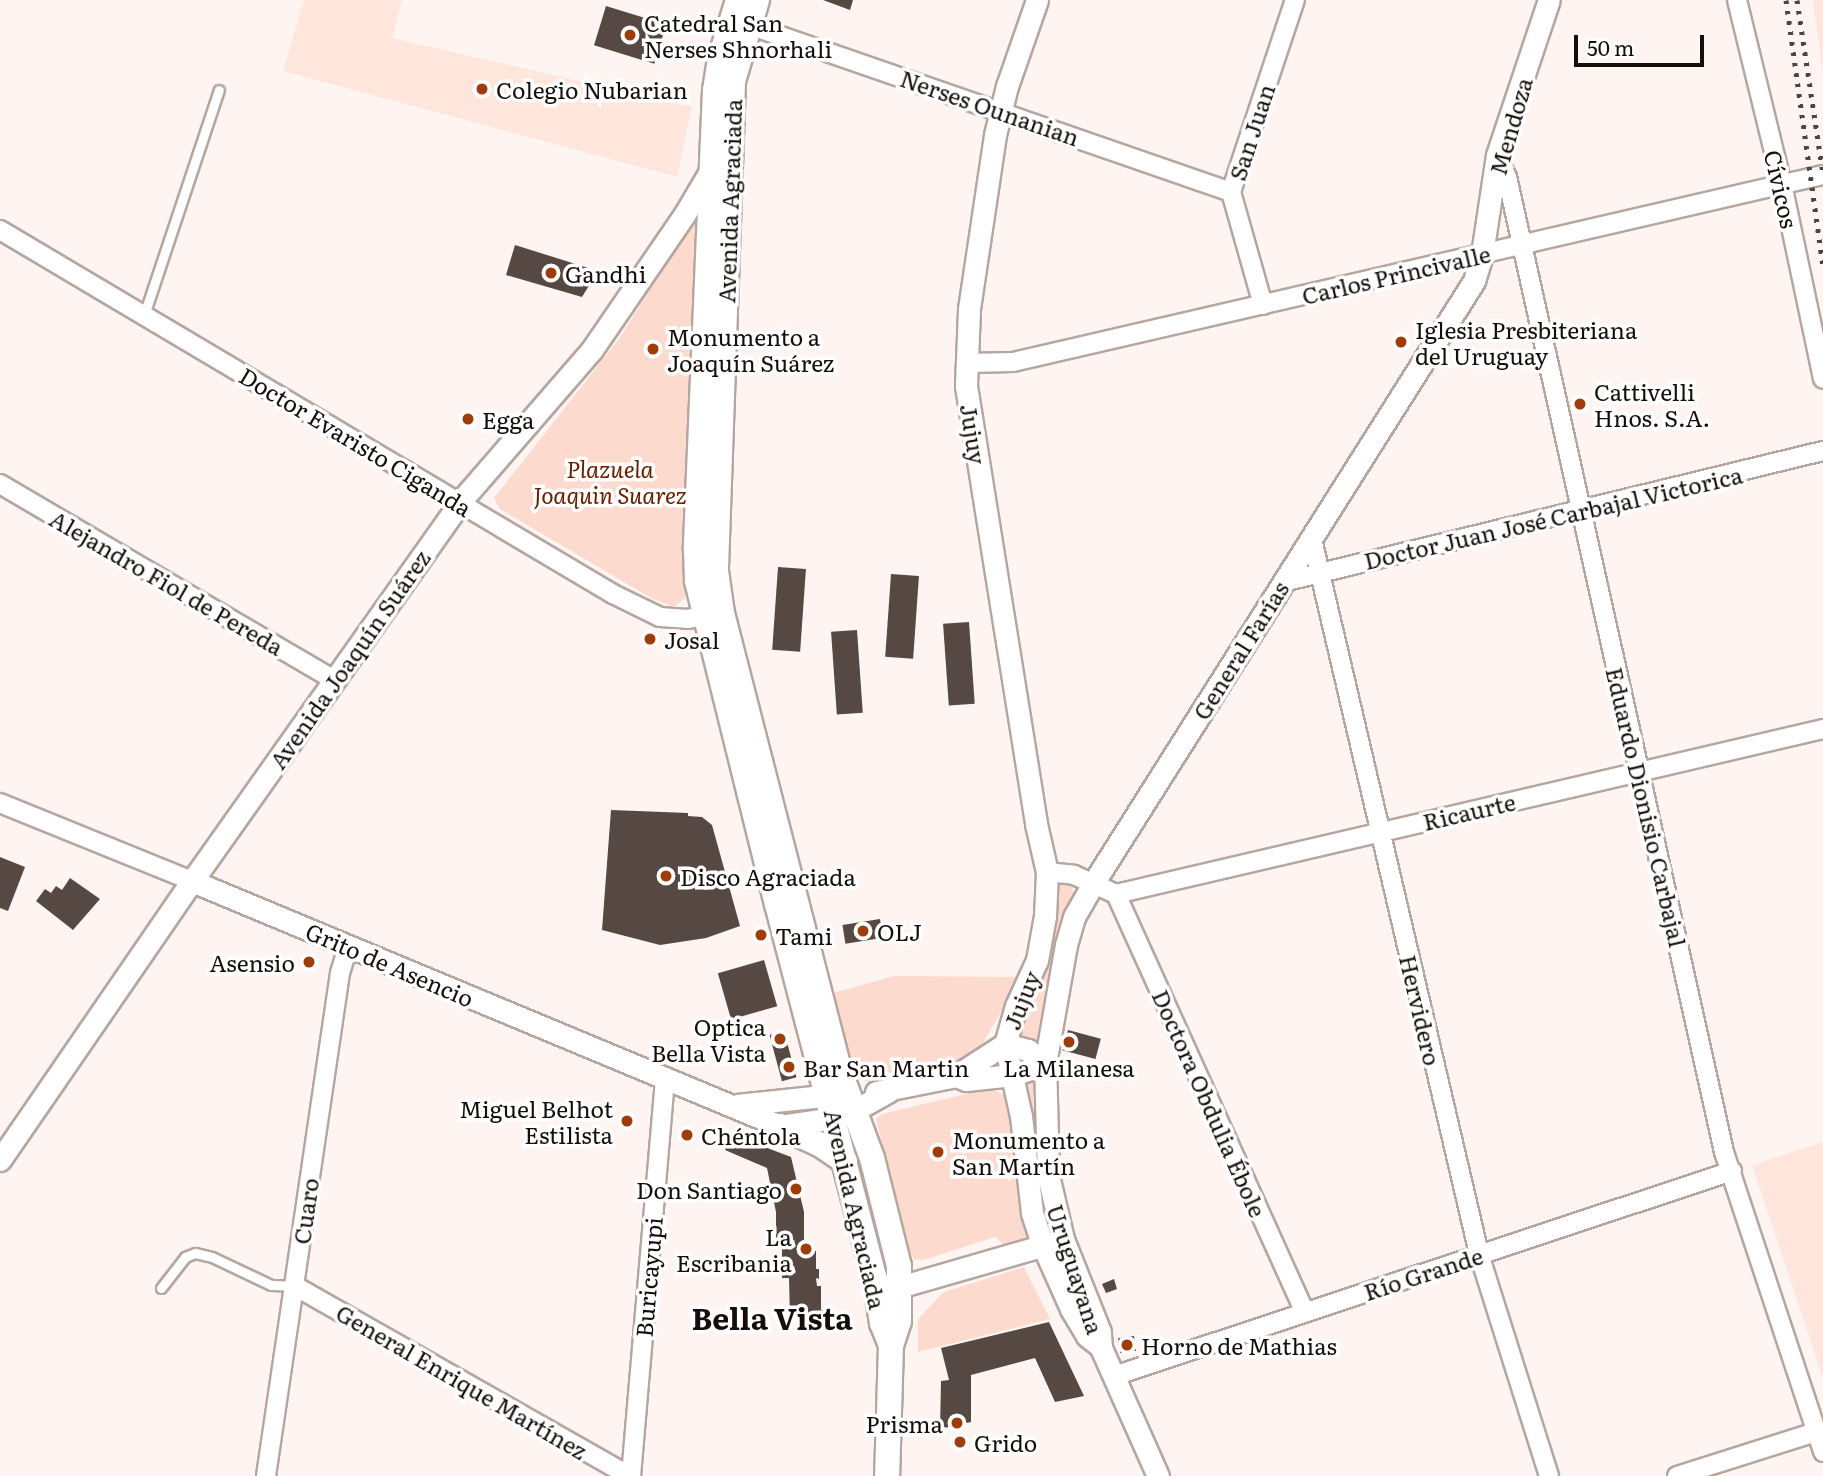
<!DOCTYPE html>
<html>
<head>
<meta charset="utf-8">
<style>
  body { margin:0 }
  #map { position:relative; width:1823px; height:1476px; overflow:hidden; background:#fef4f1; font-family:Literata,serif }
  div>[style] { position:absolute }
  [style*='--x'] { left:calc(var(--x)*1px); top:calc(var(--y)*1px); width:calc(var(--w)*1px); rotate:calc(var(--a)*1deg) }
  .built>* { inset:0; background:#fee6dd }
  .green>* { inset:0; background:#fddace }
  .building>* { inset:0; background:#564944; transform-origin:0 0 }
  .roads { filter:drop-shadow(2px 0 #b5a6a0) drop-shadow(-2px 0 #b5a6a0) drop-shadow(0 2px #b5a6a0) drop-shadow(0 -2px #b5a6a0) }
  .service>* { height:9px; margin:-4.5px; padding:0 4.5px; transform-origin:4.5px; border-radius:4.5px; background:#fff }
  .minor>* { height:18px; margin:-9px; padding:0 9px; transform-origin:9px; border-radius:9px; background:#fff }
  .tertiary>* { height:21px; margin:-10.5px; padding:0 10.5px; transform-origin:10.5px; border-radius:10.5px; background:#fff }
  .secondary>* { height:24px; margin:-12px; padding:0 12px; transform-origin:12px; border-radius:12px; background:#fff }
  .rail>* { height:5px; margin-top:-2.5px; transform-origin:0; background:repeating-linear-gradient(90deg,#4a4442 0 3.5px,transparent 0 10.5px) }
  .dots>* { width:19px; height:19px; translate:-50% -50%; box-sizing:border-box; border:4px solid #fff; border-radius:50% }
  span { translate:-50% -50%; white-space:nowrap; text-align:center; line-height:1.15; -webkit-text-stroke:7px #fff; paint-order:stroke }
  .poi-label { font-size:23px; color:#140f0d }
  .left { translate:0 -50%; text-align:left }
  .right { translate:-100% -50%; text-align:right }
  .street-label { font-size:23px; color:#140f0d }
  .park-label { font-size:23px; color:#682000; font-style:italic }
  .district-label { font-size:30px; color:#140f0d; font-weight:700 }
  .scale { position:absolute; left:1574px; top:35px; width:130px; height:32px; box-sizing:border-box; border:4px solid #140f0d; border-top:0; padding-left:9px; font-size:21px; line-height:24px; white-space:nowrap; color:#140f0d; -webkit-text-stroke:5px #fff; paint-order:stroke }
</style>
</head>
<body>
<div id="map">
  <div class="built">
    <i style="clip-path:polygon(304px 0,402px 0,392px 38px,692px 107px,677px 177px,283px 71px)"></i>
    <i style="clip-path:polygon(1813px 0,1823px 0,1823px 74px)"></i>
    <i style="clip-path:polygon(1823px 1142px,1823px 1378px,1752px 1165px)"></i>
  </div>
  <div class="green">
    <i style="clip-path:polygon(693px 221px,699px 222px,688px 582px,685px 598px,674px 607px,651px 598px,500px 509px,494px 498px,619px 339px)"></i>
    <i style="clip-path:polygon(1059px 883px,1071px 885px,1074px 893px,1056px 942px,1039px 1042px,1035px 1044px,1019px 1038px,1044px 966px)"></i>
    <i style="clip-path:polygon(894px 976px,1021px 977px,980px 1048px,968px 1059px,934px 1070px,877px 1082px,864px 1081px,851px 1071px,829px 994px)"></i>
    <i style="clip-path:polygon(1035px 1078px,1036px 1145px,1048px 1222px,1041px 1205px,1021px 1080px)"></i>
    <i style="clip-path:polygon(991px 1088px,1004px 1095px,1009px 1101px,1028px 1236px,1005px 1246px,995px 1237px,923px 1260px,914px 1259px,910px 1253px,876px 1119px,882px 1114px)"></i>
    <i style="clip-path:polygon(846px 1125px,850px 1125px,888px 1256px,890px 1306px)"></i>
    <i style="clip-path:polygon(1024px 1267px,1050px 1319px,918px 1352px,918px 1319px,944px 1292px)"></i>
  </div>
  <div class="building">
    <i style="clip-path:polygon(823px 0,853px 0,850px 10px)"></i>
    <i style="left:606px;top:6px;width:63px;height:41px;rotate:17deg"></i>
    <i style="clip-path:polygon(515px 245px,598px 271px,582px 297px,506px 275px)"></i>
    <i style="left:778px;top:567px;width:28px;height:83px;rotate:4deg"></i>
    <i style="left:891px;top:574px;width:28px;height:83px;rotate:4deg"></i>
    <i style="left:969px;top:622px;width:82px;height:26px;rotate:86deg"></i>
    <i style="left:857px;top:630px;width:83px;height:26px;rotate:86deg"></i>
    <i style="clip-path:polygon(611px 810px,688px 813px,688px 816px,702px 817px,712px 825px,740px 926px,706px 938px,660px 945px,602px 930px)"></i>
    <i style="clip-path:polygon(0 857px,25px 867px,8px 911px,0 908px)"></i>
    <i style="clip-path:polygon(70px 878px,100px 899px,73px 930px,36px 901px,45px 889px,51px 893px,56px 886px,62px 890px)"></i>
    <i style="left:880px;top:919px;width:19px;height:38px;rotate:81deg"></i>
    <i style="left:764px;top:960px;width:48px;height:48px;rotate:74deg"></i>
    <i style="left:1068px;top:1030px;width:34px;height:21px;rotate:15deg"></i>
    <i style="left:784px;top:1031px;width:48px;height:15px;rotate:75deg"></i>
    <i style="clip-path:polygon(731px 1134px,791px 1157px,804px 1212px,804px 1244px,811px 1244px,810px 1250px,816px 1251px,816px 1269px,819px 1269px,819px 1279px,816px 1278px,817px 1286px,821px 1286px,821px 1310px,825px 1310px,825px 1319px,790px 1319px,789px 1278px,782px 1278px,782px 1243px,776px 1242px,776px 1212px,767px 1168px,725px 1150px)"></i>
    <i style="clip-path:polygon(1114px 1279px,1117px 1289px,1106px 1293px,1102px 1284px)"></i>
    <i style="clip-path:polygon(1049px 1322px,1084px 1396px,1055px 1402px,1035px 1358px,971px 1375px,971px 1422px,940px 1429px,941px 1381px,949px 1380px,941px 1348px)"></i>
    <i style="left:1134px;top:1336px;width:15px;height:16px;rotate:82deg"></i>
  </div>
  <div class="roads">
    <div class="service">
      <i style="--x:144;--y:315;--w:237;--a:-71.6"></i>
      <i style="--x:161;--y:1288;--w:39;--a:-52"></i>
      <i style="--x:185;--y:1257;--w:11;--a:-22"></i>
      <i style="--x:195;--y:1253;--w:17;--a:13"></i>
      <i style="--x:212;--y:1257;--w:65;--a:25.4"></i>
      <i style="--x:271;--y:1285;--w:24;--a:2"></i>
    </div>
    <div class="minor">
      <i style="--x:1737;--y:0;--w:189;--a:76.3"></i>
      <i style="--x:1782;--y:184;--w:199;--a:78.1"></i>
      <i style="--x:749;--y:25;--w:510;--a:19.11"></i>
      <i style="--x:1497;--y:155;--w:24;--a:66"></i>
      <i style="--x:1507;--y:177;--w:999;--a:77.45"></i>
      <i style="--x:1724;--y:1152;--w:316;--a:71.7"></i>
      <i style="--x:0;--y:230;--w:713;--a:30.7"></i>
      <i style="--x:613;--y:594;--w:52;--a:26.1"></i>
      <i style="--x:660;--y:617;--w:27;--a:4"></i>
      <i style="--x:687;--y:619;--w:30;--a:-9"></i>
      <i style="--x:1263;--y:305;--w:117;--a:-105.8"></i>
      <i style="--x:1231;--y:192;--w:202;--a:-71.6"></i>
      <i style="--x:967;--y:363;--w:46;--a:-1.2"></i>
      <i style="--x:1013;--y:362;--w:831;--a:-13"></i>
      <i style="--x:0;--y:484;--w:387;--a:30.4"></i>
      <i style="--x:1312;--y:539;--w:734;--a:76.85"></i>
      <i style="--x:1479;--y:1254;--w:233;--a:72.5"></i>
      <i style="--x:1283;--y:582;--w:556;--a:-13.64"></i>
      <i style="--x:0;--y:803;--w:207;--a:22.1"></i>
      <i style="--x:1047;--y:872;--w:27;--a:6"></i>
      <i style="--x:1074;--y:875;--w:46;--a:24.3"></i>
      <i style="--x:1116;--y:894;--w:726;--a:-13.14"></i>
      <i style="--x:1116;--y:894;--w:459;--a:65.7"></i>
      <i style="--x:295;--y:1286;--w:384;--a:29.6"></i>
      <i style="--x:1114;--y:1376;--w:651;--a:-18.35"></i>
      <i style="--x:266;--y:1476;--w:508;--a:-81.63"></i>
      <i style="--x:340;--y:973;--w:28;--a:-73"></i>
      <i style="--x:631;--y:1476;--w:400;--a:-85.1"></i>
      <i style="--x:1677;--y:1476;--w:146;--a:-17.6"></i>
    </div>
    <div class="tertiary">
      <i style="--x:1037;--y:0;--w:91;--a:109.2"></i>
      <i style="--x:1007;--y:86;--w:50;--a:103.8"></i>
      <i style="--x:995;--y:135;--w:177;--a:98.5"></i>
      <i style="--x:969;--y:310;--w:76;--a:92.3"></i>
      <i style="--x:966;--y:386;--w:444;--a:80.9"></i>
      <i style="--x:1036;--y:824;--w:49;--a:77.1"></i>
      <i style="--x:1047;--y:872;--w:44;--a:92.6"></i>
      <i style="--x:1045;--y:916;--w:45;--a:100.3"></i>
      <i style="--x:1037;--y:960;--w:51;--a:114.5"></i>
      <i style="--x:1016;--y:1006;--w:40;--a:106"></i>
      <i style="--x:1005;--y:1044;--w:74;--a:77.5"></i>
      <i style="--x:1021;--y:1116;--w:98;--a:83.5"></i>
      <i style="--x:1032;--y:1213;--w:35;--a:72"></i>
      <i style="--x:1043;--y:1246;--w:69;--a:66"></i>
      <i style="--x:1071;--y:1309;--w:31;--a:59"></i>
      <i style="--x:1087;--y:1336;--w:18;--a:38"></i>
      <i style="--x:192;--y:881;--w:637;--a:22.62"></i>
      <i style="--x:780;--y:1126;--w:55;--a:-8.4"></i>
      <i style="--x:834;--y:1118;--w:22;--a:-21"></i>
      <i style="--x:855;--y:1110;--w:39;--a:-29"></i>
      <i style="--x:1005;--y:1044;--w:24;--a:15"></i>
      <i style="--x:1028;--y:1050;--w:22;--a:39"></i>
      <i style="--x:957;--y:1075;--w:57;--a:-32.9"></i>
      <i style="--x:876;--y:1092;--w:82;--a:-11.3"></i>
      <i style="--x:956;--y:1076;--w:11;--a:22"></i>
      <i style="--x:966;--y:1080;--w:47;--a:-6.1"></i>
      <i style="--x:1013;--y:1075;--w:34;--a:-19"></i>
      <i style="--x:737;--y:1105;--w:105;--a:-6"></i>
      <i style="--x:0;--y:1160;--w:339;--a:-55.5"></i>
      <i style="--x:192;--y:881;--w:464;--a:-54.7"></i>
      <i style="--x:460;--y:502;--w:200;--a:-49.1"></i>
      <i style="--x:591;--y:351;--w:168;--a:-55.6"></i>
      <i style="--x:686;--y:212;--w:51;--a:-59.4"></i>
      <i style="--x:899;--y:1287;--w:162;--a:-16.1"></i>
      <i style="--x:1158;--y:1476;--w:140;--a:-114"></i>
      <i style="--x:1101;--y:1348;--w:16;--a:-94"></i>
      <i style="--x:1100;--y:1332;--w:100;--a:-111.7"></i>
      <i style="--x:1063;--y:1239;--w:66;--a:-103.2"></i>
      <i style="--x:1048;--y:1175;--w:111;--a:-91.5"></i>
      <i style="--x:1045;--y:1064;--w:121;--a:-80"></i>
      <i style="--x:1066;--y:945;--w:29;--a:-74"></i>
      <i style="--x:1074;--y:917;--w:40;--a:-60.3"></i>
      <i style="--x:1094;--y:882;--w:711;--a:-57.7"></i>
      <i style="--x:1474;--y:281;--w:28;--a:-73"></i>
      <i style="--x:1482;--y:254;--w:100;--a:-81.4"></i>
      <i style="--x:1497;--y:155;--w:163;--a:-71.5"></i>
    </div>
    <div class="secondary">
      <i style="--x:738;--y:0;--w:62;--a:107"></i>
      <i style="--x:720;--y:59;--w:31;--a:99"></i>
      <i style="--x:715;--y:90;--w:460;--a:92.4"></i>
      <i style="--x:696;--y:550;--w:31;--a:88"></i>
      <i style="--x:697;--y:581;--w:333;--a:76.1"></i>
      <i style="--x:777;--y:904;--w:388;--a:75.4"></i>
      <i style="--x:875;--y:1279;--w:45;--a:81"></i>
      <i style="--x:882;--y:1323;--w:24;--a:68"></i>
      <i style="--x:757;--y:0;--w:84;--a:106.5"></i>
      <i style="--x:733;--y:81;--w:490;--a:92"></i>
      <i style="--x:716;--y:571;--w:42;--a:81.9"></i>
      <i style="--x:722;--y:613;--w:474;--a:75.6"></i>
      <i style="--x:840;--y:1072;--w:92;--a:69.6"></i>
      <i style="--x:872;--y:1158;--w:111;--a:76"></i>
      <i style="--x:899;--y:1266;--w:55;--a:90"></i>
      <i style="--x:899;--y:1321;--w:25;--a:108"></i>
      <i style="--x:891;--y:1345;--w:131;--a:91.7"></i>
      <i style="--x:780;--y:1126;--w:45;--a:24.9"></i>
      <i style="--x:821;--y:1145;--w:29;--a:34"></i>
    </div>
  </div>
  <div class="rail">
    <i style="--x:1786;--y:0;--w:268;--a:82.1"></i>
    <i style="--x:1797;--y:0;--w:175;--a:81.5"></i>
  </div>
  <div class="dots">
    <i style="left:630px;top:35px;background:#a03c0a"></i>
    <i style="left:482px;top:89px;background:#a03c0a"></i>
    <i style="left:551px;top:273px;background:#a03c0a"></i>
    <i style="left:1401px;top:342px;background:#a03c0a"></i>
    <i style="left:653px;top:349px;background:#a03c0a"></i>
    <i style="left:1580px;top:404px;background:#a03c0a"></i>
    <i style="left:468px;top:419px;background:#a03c0a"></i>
    <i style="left:650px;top:639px;background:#a03c0a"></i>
    <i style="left:666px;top:876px;background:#a03c0a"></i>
    <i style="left:863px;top:931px;background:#a03c0a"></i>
    <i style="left:761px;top:935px;background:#a03c0a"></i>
    <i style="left:309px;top:962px;background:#a03c0a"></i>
    <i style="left:780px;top:1039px;background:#a03c0a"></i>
    <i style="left:1069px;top:1042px;background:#a03c0a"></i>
    <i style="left:789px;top:1067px;background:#a03c0a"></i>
    <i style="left:627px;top:1121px;background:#a03c0a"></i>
    <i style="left:687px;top:1135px;background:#a03c0a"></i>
    <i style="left:938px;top:1152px;background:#a03c0a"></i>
    <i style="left:796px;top:1189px;background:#a03c0a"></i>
    <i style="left:806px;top:1249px;background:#a03c0a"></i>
    <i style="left:1127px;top:1345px;background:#a03c0a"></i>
    <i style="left:957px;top:1423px;background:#a03c0a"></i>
    <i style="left:960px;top:1442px;background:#a03c0a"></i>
  </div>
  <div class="poi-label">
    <span class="left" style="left:644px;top:35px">Catedral San<br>Nerses Shnorhali</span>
    <span class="left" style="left:496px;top:89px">Colegio Nubarian</span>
    <span class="left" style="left:565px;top:273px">Gandhi</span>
    <span class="left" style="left:1415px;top:342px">Iglesia Presbiteriana<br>del Uruguay</span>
    <span class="left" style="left:667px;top:349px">Monumento a<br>Joaquín Suárez</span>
    <span class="left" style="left:1594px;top:404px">Cattivelli<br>Hnos. S.A.</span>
    <span class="left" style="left:482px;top:419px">Egga</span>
    <span class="left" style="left:664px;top:639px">Josal</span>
    <span class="left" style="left:680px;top:876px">Disco Agraciada</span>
    <span class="left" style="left:877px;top:931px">OLJ</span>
    <span class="left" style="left:775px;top:935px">Tami</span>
    <span class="right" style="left:295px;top:962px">Asensio</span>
    <span class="right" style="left:766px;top:1039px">Optica<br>Bella Vista</span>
    <span class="left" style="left:803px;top:1067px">Bar San Martin</span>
    <span style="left:1069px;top:1067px">La Milanesa</span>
    <span class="right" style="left:613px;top:1121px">Miguel Belhot<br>Estilista</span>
    <span class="left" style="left:701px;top:1135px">Chéntola</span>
    <span class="left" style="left:952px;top:1152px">Monumento a<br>San Martín</span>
    <span class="right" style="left:782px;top:1189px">Don Santiago</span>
    <span class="right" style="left:792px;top:1249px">La<br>Escribania</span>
    <span class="left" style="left:1141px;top:1345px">Horno de Mathias</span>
    <span class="right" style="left:943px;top:1423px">Prisma</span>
    <span class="left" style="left:974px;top:1442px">Grido</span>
  </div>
  <div class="street-label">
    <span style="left:990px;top:107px;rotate:19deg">Nerses Ounanian</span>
    <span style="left:1510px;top:126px;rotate:-74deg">Mendoza</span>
    <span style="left:1251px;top:132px;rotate:-72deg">San Juan</span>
    <span style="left:1782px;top:189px;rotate:77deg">Cívicos</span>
    <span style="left:729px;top:201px;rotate:-88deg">Avenida Agraciada</span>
    <span style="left:1396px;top:274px;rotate:-13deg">Carlos Princivalle</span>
    <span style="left:974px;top:434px;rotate:81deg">Jujuy</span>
    <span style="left:356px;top:441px;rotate:31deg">Doctor Evaristo Ciganda</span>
    <span style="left:1553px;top:517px;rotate:-13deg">Doctor Juan José Carbajal Victorica</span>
    <span style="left:167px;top:582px;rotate:30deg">Alejandro Fiol de Pereda</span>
    <span style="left:1240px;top:650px;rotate:-58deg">General Farías</span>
    <span style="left:349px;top:659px;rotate:-55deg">Avenida Joaquín Suárez</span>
    <span style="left:1647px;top:807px;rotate:77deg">Eduardo Dionisio Carbajal</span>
    <span style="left:1469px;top:811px;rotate:-13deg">Ricaurte</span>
    <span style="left:390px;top:964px;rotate:23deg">Grito de Asencio</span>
    <span style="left:1021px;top:1000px;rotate:-68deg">Jujuy</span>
    <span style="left:1421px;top:1010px;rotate:77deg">Hervidero</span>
    <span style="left:1210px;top:1103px;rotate:66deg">Doctora Obdulia Ébole</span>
    <span style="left:856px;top:1209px;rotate:77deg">Avenida Agraciada</span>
    <span style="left:305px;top:1211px;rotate:-82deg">Cuaro</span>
    <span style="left:1076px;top:1269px;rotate:72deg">Uruguayana</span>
    <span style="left:1423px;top:1273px;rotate:-18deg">Río Grande</span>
    <span style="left:648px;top:1277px;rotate:-85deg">Buricayupi</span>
    <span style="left:462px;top:1381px;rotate:30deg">General Enrique Martínez</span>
  </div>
  <div class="park-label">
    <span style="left:610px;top:481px">Plazuela<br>Joaquin Suarez</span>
  </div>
  <div class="district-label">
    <span style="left:772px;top:1317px">Bella Vista</span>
  </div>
  <div class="scale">50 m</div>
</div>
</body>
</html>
